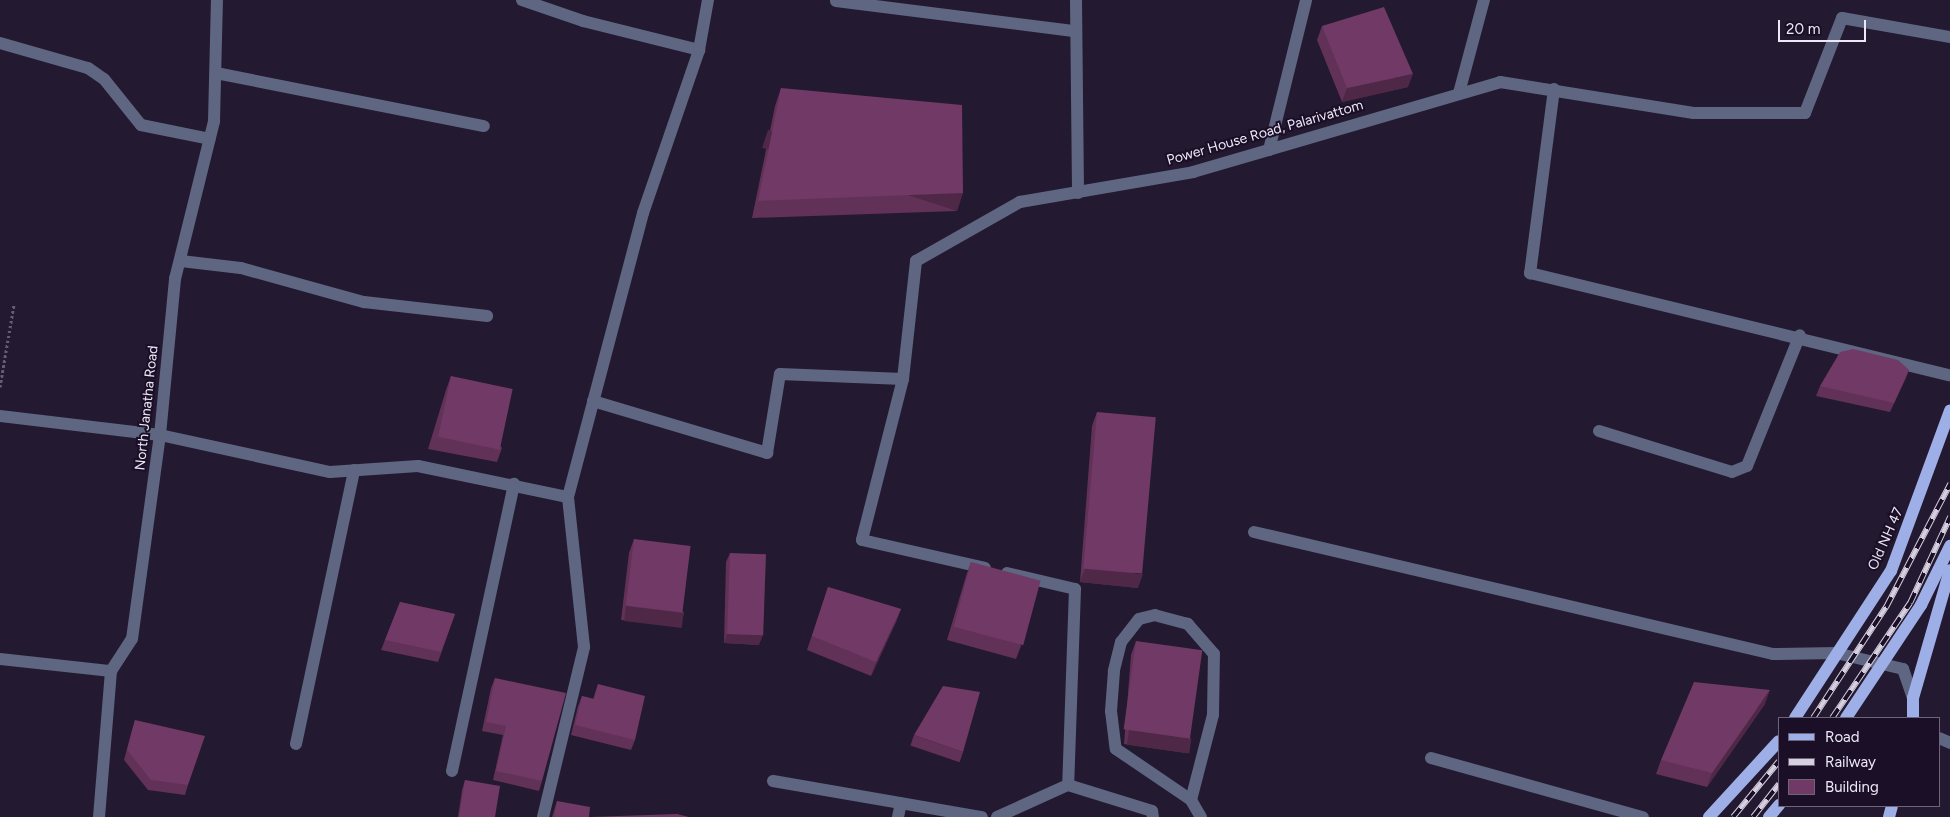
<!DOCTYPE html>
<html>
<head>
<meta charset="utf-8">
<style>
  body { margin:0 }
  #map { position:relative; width:1950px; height:817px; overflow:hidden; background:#231930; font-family:Figtree,sans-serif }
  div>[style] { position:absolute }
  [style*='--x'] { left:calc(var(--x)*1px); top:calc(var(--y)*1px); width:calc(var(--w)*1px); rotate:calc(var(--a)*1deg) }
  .path>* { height:3px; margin-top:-1.5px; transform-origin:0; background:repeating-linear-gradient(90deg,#655d71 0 2.5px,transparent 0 5px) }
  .service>* { height:12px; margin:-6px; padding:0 6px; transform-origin:6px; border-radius:6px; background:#5e6681 }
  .minor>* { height:12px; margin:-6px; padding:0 6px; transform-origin:6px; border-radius:6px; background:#5e6681 }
  .tertiary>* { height:12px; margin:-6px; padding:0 6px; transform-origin:6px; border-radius:6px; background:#5e6681 }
  .primary>* { height:12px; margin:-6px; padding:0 6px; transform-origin:6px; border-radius:6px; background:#9eaee7 }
  .rail>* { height:5.5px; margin-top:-2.75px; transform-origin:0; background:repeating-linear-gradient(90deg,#1a0f26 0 11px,#d5cfe0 0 22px); box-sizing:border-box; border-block:1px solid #d5cfe0 }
  .wall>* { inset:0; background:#613158; transform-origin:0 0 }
  .shaded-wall>* { inset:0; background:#4f2847; transform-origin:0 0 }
  .building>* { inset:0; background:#713966; transform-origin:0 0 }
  span { translate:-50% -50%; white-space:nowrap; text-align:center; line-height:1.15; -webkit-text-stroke:4px #1a0f26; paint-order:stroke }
  .street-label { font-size:14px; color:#ede7f7 }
  .legend { position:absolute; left:1778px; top:717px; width:162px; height:90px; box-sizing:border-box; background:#1a0f26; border:1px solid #6e657a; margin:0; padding:6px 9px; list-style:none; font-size:15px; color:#ede7f7 }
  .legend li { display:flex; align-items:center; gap:10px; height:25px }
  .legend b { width:25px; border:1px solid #6e657a }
  .scale { position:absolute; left:1778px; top:20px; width:88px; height:22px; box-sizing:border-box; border:2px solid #ede7f7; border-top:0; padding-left:6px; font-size:15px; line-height:18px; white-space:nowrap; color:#ede7f7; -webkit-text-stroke:4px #1a0f26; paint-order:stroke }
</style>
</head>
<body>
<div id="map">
  <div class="path">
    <i style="--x:0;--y:387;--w:84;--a:-80.4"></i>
  </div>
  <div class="service">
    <i style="--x:216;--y:73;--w:273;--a:11.2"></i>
  </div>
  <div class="minor">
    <i style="--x:522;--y:0;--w:65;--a:19"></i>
    <i style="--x:583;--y:21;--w:120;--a:14"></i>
    <i style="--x:699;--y:50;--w:51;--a:-79.8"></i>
    <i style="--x:1076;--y:0;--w:193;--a:89.4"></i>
    <i style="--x:836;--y:1;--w:239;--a:7.2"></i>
    <i style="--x:0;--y:43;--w:91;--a:15.9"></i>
    <i style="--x:88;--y:68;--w:19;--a:35"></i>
    <i style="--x:104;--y:79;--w:59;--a:51.2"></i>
    <i style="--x:141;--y:125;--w:70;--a:11.5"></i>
    <i style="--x:1554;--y:89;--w:186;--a:97.4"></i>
    <i style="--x:1530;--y:273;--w:432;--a:13.7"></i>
    <i style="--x:1459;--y:93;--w:96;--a:-75"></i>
    <i style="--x:1269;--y:150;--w:154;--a:-76.1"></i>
    <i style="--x:181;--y:261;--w:60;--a:6.7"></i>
    <i style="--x:241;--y:268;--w:128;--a:15.5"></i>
    <i style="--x:364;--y:302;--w:124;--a:6.5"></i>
    <i style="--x:903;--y:379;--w:166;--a:104.3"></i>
    <i style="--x:862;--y:540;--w:126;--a:12.8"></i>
    <i style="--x:593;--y:401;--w:182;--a:16.6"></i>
    <i style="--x:767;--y:453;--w:80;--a:-80.7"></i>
    <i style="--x:780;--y:374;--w:123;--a:2.3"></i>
    <i style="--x:903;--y:379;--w:119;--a:-83.7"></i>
    <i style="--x:916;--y:261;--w:120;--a:-29.6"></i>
    <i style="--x:1020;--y:202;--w:176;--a:-9.8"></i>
    <i style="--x:1193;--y:172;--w:320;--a:-16.3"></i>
    <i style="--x:1500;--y:82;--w:196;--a:9.1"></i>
    <i style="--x:1694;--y:113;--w:111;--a:0"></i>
    <i style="--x:1805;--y:113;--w:102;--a:-68.7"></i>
    <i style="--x:1842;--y:18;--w:110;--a:10"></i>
    <i style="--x:0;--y:416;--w:161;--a:6.8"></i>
    <i style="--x:160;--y:435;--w:174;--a:12.3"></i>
    <i style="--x:330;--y:472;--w:88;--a:-3.9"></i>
    <i style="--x:418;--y:466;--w:153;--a:11.7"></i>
    <i style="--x:1599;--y:431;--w:139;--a:17.1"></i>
    <i style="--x:1732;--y:472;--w:16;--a:-22"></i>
    <i style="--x:1747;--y:466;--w:141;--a:-68"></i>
    <i style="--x:1254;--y:532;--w:533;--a:13.23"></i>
    <i style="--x:1773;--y:654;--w:63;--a:-0.9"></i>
    <i style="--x:1007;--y:573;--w:70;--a:13.2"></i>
    <i style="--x:1075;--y:589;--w:196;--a:92"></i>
    <i style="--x:1068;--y:785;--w:88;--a:17.2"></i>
    <i style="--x:1152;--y:811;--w:6;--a:81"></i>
    <i style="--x:0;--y:659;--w:112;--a:6.2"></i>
    <i style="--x:1939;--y:738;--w:12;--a:24"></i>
    <i style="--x:296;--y:744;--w:280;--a:-78"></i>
    <i style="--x:1431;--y:758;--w:220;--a:15.6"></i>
    <i style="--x:452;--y:771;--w:294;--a:-77.8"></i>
    <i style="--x:773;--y:781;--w:212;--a:9.8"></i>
    <i style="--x:1191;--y:800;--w:88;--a:-75.5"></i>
    <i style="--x:1213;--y:715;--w:61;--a:-89.1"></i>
    <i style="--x:1214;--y:654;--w:40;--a:-131"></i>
    <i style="--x:1188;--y:624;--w:34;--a:-165"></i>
    <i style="--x:1155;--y:615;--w:16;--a:166"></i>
    <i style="--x:1139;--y:619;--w:29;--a:128"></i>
    <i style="--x:1121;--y:642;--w:30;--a:104"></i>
    <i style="--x:1114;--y:671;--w:40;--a:94.3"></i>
    <i style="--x:1111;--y:711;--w:38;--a:83"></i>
    <i style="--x:1116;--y:749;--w:91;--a:34.2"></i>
    <i style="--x:1191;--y:800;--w:20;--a:60"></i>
    <i style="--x:99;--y:817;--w:146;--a:-85.3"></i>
    <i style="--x:111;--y:671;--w:38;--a:-57"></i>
    <i style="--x:132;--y:639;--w:206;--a:-82.2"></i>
    <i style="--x:160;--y:435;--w:157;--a:-84.5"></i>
    <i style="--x:175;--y:279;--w:163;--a:-76.1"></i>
    <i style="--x:214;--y:121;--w:121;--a:-88.6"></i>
    <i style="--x:543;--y:817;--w:175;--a:-76.4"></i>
    <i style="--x:584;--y:647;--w:151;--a:-96.1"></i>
    <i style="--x:568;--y:497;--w:294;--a:-75.2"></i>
    <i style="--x:643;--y:213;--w:172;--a:-71"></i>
    <i style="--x:898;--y:817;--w:14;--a:-78"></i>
    <i style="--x:997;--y:817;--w:78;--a:-24.3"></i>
  </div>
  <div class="tertiary">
    <i style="--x:1836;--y:653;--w:69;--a:13.4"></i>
    <i style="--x:1903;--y:669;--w:31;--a:71"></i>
  </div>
  <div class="primary">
    <i style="--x:1795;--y:718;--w:176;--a:-56.9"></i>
    <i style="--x:1891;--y:571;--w:171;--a:-69.8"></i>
    <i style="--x:1846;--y:718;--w:136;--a:-56.4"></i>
    <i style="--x:1921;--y:605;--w:66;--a:-63.8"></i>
    <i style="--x:1913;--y:718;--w:20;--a:-90"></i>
    <i style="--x:1913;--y:698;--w:133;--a:-73.9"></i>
    <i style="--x:1709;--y:817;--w:103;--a:-47.4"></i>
    <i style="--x:1769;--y:817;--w:16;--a:-50"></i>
    <i style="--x:1889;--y:817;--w:11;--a:-75"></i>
  </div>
  <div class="rail">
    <i style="--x:1813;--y:718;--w:133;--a:-56.7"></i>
    <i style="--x:1886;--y:607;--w:139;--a:-62.5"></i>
    <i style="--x:1832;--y:718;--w:139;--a:-55.9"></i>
    <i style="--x:1910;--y:603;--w:95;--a:-65.1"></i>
    <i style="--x:1733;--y:817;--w:72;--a:-50.6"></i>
    <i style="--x:1753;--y:817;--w:42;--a:-51.8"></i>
  </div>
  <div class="wall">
    <i style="clip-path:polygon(1322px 26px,1408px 87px,1342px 102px,1317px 40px)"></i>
    <i style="clip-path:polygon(781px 88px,957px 211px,752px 218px,775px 106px)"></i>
    <i style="clip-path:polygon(1909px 370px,1905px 380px,1890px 412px,1816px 396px,1820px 386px)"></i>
    <i style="clip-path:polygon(451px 376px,502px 448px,497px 462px,428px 449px,446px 390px)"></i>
    <i style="clip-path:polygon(1097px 412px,1138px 588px,1080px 582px,1092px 426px)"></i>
    <i style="clip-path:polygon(634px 539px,684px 613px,679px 627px,621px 620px,629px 553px)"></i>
    <i style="clip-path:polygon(730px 553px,759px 645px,724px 643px,726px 562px)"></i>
    <i style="clip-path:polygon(971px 562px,1021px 646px,1016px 659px,947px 640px,966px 576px)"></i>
    <i style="clip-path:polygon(828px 587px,901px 609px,896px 622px,871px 676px,807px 650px)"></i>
    <i style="clip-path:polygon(400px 602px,455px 614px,438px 662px,381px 650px)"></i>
    <i style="clip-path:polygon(1136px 641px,1191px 739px,1186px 753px,1124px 744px,1131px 655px)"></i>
    <i style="clip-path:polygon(495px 678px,542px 781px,539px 791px,493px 780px,503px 735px,482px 731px,491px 688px)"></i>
    <i style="clip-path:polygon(598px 684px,635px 740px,631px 750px,571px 735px,578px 706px,582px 696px,593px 699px)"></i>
    <i style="clip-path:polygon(1765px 704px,1707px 787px,1656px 774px,1661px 760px)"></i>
    <i style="clip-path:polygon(135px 720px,188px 785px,185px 795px,148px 790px,124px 760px,132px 730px)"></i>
    <i style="left:914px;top:735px;width:52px;height:11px;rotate:19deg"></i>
    <i style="clip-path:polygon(465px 780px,495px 817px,458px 817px,462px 790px)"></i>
    <i style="clip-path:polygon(557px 801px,589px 817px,689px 817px,552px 817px)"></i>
  </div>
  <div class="shaded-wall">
    <i style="clip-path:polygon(1413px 74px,1408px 87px,1342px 102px,1347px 88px)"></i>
    <i style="left:963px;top:193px;width:19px;height:205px;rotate:108deg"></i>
    <i style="clip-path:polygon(1085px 569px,1143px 574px,1138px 588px,1080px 582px)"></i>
    <i style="left:626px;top:606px;width:58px;height:15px;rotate:7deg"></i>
    <i style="clip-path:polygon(901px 609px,896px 622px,871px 676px,876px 662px)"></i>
    <i style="clip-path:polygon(727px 634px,763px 635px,759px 645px,724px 643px)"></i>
    <i style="clip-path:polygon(1770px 690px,1765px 704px,1707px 787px,1712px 773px)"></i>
    <i style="left:1129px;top:730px;width:63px;height:15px;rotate:8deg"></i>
  </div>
  <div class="building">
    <i style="clip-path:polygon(1384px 7px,1413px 74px,1347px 88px,1322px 26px)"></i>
    <i style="clip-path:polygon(781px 88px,962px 105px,963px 193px,758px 201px)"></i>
    <i style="clip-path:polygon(1853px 349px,1898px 360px,1909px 370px,1894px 403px,1820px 386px,1840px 352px)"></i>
    <i style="left:451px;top:376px;width:63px;height:62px;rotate:12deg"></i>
    <i style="left:1097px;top:412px;width:59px;height:157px;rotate:5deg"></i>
    <i style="left:634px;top:539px;width:57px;height:67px;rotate:7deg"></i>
    <i style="left:730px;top:553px;width:36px;height:81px;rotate:2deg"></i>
    <i style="left:971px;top:562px;width:72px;height:67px;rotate:15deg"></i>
    <i style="clip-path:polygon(828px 587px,901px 609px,876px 662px,812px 636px)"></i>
    <i style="clip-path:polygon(400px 602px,455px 614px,441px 652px,385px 640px)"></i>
    <i style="left:1136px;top:641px;width:67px;height:89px;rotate:8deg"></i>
    <i style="clip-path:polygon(495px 678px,566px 693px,542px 781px,496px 771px,506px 726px,486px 722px)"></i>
    <i style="clip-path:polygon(1694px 682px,1770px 690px,1712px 773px,1661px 760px)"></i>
    <i style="clip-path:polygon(598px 684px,645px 696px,635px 740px,575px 725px,582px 696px,594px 699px)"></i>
    <i style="clip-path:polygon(943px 686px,980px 692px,963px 752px,914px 735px)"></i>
    <i style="clip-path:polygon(135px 720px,205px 736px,188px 785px,151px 780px,127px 750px)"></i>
    <i style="clip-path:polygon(465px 780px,500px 786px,495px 817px,459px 817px)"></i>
    <i style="clip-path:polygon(557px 801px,590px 807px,589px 817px,677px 814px,689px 817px,554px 817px)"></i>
  </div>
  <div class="street-label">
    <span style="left:1265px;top:133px;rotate:-16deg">Power House Road, Palarivattom</span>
    <span style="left:147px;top:408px;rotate:-84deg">North Janatha Road</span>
    <span style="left:1886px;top:539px;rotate:-66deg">Old NH 47</span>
  </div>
  <ul class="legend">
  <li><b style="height:6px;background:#9eaee7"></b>Road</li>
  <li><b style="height:6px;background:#d5cfe0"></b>Railway</li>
  <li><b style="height:14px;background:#713966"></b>Building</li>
  </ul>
  <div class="scale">20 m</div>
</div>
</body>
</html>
